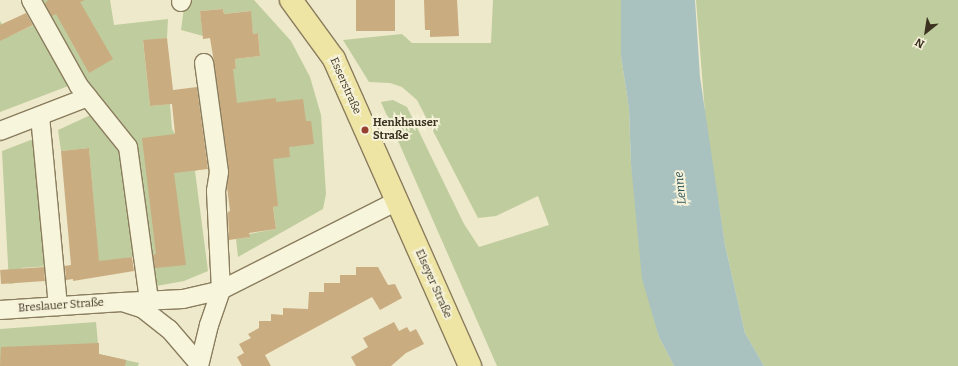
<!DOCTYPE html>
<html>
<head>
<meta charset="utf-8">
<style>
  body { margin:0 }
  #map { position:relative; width:958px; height:366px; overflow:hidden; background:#eee9ca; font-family:Bitter,serif }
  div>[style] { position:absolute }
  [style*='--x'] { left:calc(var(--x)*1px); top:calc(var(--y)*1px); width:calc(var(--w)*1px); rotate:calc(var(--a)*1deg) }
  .green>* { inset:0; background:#bfcc9d }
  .water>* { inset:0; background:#aac2bf }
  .building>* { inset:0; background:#caac81; transform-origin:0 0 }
  .roads { filter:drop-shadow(1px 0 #8a7d5e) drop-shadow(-1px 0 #8a7d5e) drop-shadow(0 1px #8a7d5e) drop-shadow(0 -1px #8a7d5e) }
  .minor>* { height:18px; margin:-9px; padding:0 9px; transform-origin:9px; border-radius:9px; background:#f8f5dd }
  .major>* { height:22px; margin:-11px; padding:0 11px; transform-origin:11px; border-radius:11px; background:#eee4a4 }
  .dots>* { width:11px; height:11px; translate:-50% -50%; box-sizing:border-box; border:2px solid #f5f2d9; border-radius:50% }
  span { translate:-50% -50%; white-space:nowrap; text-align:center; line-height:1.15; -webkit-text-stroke:4px #f5f2d9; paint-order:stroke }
  .street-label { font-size:11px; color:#3b3221 }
  .poi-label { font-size:11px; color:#3b3221; font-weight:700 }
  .left { translate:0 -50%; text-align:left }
  .water-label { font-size:12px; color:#31565a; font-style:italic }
  .north { position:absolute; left:906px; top:12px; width:40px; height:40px; -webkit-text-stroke:3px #f5f2d9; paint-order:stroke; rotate:210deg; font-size:11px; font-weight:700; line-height:16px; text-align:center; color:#3b3221 }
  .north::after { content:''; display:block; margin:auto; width:14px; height:18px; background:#3b3221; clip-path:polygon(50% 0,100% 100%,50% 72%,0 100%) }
</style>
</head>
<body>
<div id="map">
  <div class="green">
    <i style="clip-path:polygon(34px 0,110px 0,114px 25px,168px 19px,167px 38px,143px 41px,150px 106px,170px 104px,172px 129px,198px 170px,195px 171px,208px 271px,184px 281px,151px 287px,136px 171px,103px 109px)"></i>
    <i style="clip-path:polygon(185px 0,254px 0,291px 41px,310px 77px,321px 115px,326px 194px,323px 209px,238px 257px,236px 239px,249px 237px,249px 234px,276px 229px,273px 207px,277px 206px,250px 187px,218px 70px,236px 69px,235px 59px,260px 56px,258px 33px,253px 34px,250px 11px,224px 14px,223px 9px,200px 11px,203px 36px,181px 30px)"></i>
    <i style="clip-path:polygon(493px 0,621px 0,621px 56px,629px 109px,631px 165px,659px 337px,674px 366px,497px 366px,381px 102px,393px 100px,407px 107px,464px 224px,479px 247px,549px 225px,538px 196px,496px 216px,478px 218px,417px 100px,402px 87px,390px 83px,369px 82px,343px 40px,402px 34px,412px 43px,491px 43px)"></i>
    <i style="clip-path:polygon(696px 0,958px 0,958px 366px,764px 366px,745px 333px,725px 245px,706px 125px)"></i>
    <i style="clip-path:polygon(0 21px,10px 36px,36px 24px,71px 85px,0 112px)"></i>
    <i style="clip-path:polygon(95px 113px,121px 147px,140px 256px,111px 260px,99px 268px,89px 148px,61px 151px,58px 130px)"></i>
    <i style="clip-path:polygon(36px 138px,50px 266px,21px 268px,22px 282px,9px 284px,2px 151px)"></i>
    <i style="clip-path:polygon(96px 322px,99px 354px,139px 363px,138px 366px,0 366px,0 329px)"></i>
  </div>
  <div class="water">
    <i style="clip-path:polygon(621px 0,695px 0,700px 77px,725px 245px,745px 333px,764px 366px,674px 366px,659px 337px,642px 279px,631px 165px,629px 109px,621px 56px)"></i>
  </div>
  <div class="building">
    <i style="clip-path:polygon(48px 0,85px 0,80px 2px,113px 59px,89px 73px,56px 14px,52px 16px,45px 4px)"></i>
    <i style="left:356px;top:0;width:39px;height:31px"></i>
    <i style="clip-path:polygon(424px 0,457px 0,459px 36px,430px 37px,430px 30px,425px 30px)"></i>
    <i style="clip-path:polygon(223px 9px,224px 14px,251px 11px,253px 34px,258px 33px,260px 56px,235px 59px,236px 69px,233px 69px,237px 103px,276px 98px,276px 102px,303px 99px,306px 121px,311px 121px,314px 144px,289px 147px,290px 157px,273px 159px,278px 206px,273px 207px,276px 229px,249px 233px,250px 237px,229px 240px,228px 212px,230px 211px,227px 187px,229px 171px,214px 62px,210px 38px,203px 39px,200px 11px)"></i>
    <i style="clip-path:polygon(26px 13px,33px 25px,0 41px,0 25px)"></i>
    <i style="clip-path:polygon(167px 38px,173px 90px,197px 87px,208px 169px,174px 173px,186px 265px,155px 268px,153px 255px,156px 254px,142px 138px,175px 134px,172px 104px,150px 106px,143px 40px)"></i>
    <i style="clip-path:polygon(89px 148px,99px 261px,132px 257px,134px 271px,73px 281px,73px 279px,66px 280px,65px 266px,71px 265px,61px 151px)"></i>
    <i style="left:44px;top:267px;width:14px;height:44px;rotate:86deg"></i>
    <i style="clip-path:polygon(356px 267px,378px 267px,388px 285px,395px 284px,402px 298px,380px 310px,372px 297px,265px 355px,271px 366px,242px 366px,237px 357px,244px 353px,239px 344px,251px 338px,248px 334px,259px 328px,259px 321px,271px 321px,271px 314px,283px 315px,283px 308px,308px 309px,309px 292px,324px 292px,324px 283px,340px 283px,340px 275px,356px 275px)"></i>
    <i style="clip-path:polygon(394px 322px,399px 331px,407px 327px,410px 332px,416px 329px,424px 344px,406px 353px,391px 366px,356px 366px,351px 357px,368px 347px,363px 338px)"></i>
    <i style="clip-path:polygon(99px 343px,99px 354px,126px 360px,125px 366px,0 366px,1px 347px)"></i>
  </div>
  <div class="roads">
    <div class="minor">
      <i style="--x:31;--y:0;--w:98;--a:60.8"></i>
      <i style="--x:79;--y:86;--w:78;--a:51.2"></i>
      <i style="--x:128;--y:147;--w:155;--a:82.2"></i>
      <i style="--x:181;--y:2;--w:2;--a:-63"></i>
      <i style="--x:40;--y:116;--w:191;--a:84.6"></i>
      <i style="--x:0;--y:131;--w:94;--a:-21.1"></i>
      <i style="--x:122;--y:302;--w:61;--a:-2.8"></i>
      <i style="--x:183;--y:299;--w:39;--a:-13"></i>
      <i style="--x:221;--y:290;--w:99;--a:-92.9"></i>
      <i style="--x:216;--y:191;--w:19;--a:-81"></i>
      <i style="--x:219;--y:172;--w:110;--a:-97.8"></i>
      <i style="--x:0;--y:310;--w:122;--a:-3.8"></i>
      <i style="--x:122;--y:302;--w:22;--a:18"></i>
      <i style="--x:143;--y:309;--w:33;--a:38"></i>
      <i style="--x:169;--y:329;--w:46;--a:49.4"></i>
      <i style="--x:199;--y:366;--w:42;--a:-76.3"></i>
      <i style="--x:209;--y:325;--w:37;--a:-71"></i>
      <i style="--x:221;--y:290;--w:197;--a:-26.8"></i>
    </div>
    <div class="major">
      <i style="--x:291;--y:0;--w:73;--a:53.9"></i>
      <i style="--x:334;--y:59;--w:336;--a:66.1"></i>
    </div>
  </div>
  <div class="dots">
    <i style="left:365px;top:130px;background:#974130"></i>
  </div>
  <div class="street-label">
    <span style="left:345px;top:86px;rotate:66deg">Esserstraße</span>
    <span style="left:433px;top:284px;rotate:66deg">Elseyer Straße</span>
    <span style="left:61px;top:306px;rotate:-4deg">Breslauer Straße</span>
  </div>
  <div class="poi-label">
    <span class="left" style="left:373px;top:130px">Henkhauser<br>Straße</span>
  </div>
  <div class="water-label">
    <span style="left:681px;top:188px;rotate:-96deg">Lenne</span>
  </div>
  <div class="north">N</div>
</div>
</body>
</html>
